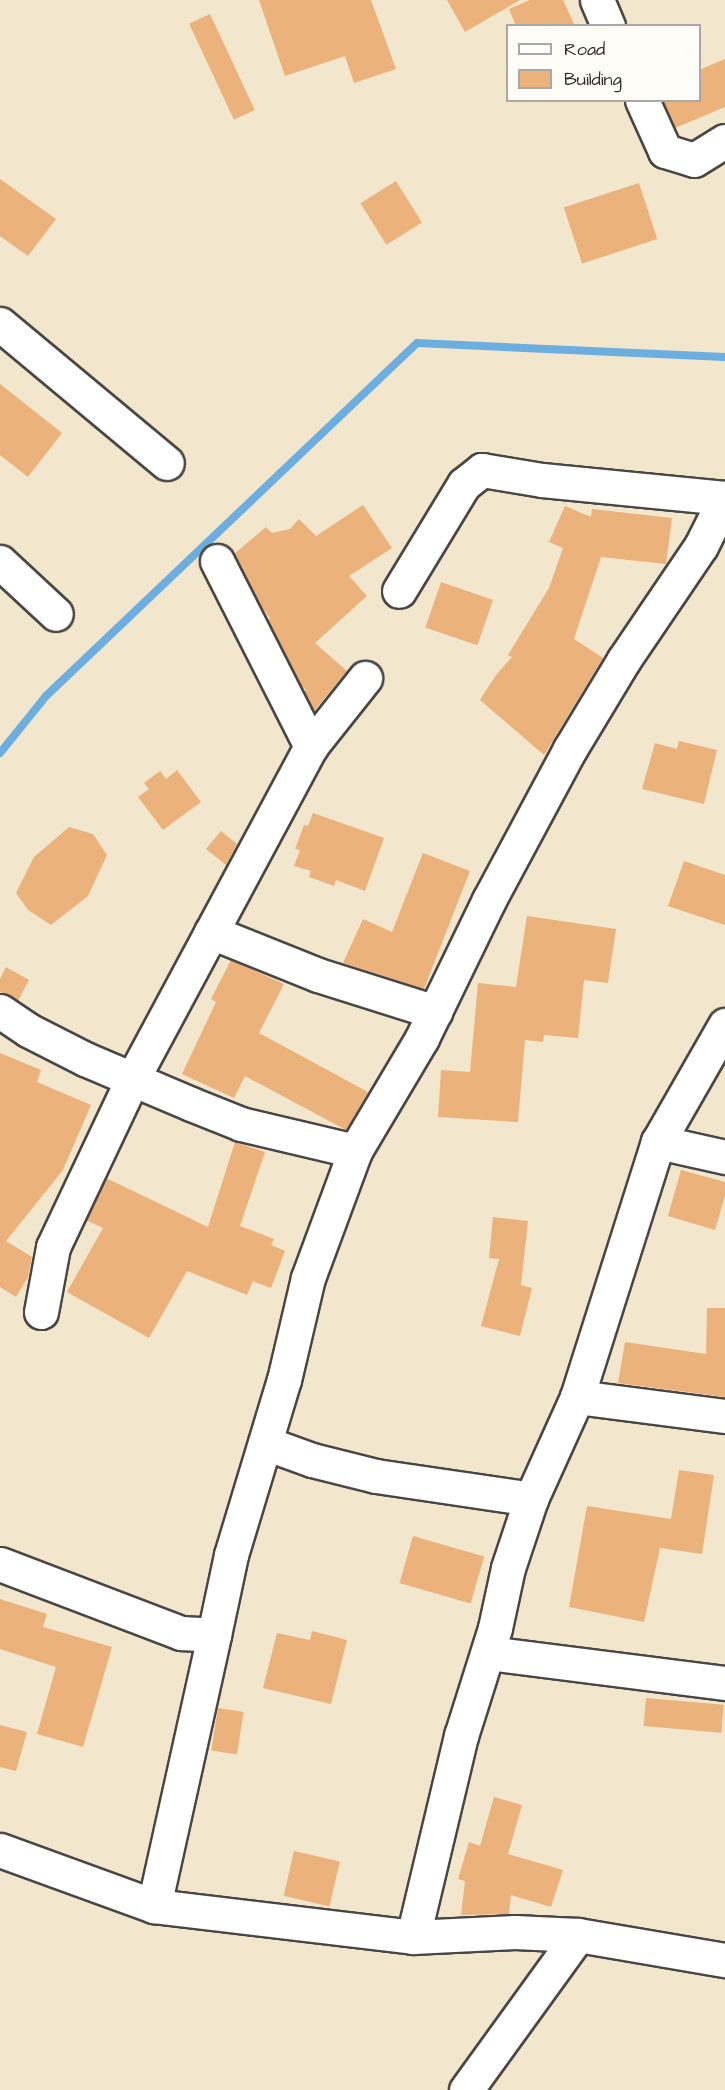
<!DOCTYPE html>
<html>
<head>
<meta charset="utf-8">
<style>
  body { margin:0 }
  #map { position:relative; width:725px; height:2090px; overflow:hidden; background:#f2e6cc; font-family:"Architects Daughter",sans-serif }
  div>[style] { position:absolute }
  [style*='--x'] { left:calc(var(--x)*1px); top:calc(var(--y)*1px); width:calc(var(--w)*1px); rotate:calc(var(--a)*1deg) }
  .stream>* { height:8px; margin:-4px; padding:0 4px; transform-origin:4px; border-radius:4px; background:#6daee1 }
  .building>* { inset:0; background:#ebb27b; transform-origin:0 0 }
  .roads { filter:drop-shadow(2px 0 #494743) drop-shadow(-2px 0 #494743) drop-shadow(0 2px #494743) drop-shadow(0 -2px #494743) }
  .minor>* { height:33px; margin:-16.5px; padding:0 16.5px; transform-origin:16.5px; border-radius:16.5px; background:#fff }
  span { translate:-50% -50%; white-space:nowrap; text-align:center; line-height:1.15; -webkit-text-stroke:4.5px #fdfcf7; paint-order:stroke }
  .legend { position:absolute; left:506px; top:24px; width:195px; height:78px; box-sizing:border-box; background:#fdfcf7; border:2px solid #a9a8a5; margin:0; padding:8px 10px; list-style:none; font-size:18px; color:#2b2b2b }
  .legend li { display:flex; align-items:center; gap:12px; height:30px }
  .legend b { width:30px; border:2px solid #a9a8a5 }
</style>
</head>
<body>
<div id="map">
  <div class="stream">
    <i style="--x:0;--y:753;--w:73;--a:-51.1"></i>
    <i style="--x:46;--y:696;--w:512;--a:-43.58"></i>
    <i style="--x:417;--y:343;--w:308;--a:2.6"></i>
  </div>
  <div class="building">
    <i style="clip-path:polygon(259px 0,371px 0,396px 69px,354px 83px,345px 56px,285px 76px)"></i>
    <i style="clip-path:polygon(447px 0,520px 0,465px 32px)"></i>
    <i style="clip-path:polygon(530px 0,563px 0,575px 26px,516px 26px,509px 9px)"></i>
    <i style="left:210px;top:14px;width:106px;height:23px;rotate:65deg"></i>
    <i style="clip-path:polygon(725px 59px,725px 107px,675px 128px,663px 100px,699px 100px,699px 70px)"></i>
    <i style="clip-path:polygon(0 179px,56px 219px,28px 256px,0 236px)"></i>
    <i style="left:396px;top:181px;width:49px;height:42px;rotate:58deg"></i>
    <i style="left:639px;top:183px;width:59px;height:79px;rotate:72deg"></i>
    <i style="clip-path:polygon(0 384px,62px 433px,28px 477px,0 455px)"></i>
    <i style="clip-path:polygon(363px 505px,392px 548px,349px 576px,367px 596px,315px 643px,347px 671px,314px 711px,304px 692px,306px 690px,301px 685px,268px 620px,270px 618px,262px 608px,234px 554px,266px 527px,272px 533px,290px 529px,299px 519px,316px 536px)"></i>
    <i style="clip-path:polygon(565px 506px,591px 517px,592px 509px,672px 518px,666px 564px,601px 557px,574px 639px,603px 658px,544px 755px,480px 700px,496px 675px,512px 657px,508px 655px,549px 588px,563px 548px,549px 542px)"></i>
    <i style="left:441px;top:582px;width:55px;height:48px;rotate:19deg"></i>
    <i style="clip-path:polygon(679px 741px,717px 750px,704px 804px,642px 789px,655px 743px,677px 749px)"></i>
    <i style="clip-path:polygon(177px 770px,201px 802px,163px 830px,138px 797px,149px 789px,144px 783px,160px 771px,166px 779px)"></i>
    <i style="clip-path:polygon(313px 813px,384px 838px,365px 891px,336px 880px,334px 886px,309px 877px,311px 871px,294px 866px,300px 850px,295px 849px,304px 825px,308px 826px)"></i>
    <i style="clip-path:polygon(69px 827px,93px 834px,107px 855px,88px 896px,51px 925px,28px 910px,16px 893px,34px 857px)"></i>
    <i style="clip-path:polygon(221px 831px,237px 844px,226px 865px,206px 849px)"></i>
    <i style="clip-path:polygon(423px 853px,470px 871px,424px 989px,343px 963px,363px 919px,392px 932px)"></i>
    <i style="clip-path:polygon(684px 861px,725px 875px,725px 925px,668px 906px)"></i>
    <i style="clip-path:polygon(527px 916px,616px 929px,608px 983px,584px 980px,578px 1038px,544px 1035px,543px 1042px,525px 1040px,518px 1122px,438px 1117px,441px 1070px,470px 1072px,478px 983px,516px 987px)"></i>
    <i style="clip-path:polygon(231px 960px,284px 984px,259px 1033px,368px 1092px,346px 1130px,245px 1076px,234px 1098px,182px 1074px,216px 1002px,211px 999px)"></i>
    <i style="clip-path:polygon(6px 967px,29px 980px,18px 1001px,0 992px,0 979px)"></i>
    <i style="clip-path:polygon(0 1053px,41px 1070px,37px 1082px,91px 1105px,63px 1170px,6px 1241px,32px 1257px,28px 1277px,16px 1297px,0 1287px)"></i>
    <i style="clip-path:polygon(235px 1142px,265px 1152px,240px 1226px,274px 1239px,271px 1245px,285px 1251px,271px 1288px,253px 1281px,247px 1295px,187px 1271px,149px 1338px,67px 1292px,103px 1228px,86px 1220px,106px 1178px,208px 1227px)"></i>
    <i style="clip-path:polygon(681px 1170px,725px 1182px,725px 1196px,715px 1230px,668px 1216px)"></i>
    <i style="clip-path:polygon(493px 1217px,528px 1221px,521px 1285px,532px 1288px,520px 1336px,481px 1326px,499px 1259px,489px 1258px)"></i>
    <i style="clip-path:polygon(707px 1308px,725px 1308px,725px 1397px,618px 1383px,625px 1342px,706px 1354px)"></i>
    <i style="clip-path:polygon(679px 1470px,714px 1475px,702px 1554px,660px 1548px,644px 1622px,569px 1607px,587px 1506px,671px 1519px)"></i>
    <i style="left:413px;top:1536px;width:74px;height:49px;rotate:16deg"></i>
    <i style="clip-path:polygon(0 1599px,47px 1614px,43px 1627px,112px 1647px,83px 1747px,37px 1734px,56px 1667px,0 1649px)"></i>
    <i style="clip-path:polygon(312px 1631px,347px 1640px,331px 1704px,263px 1688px,277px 1633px,310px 1640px)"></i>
    <i style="left:646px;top:1698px;width:78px;height:28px;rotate:5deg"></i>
    <i style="left:218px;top:1708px;width:26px;height:43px;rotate:9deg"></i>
    <i style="clip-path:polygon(0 1725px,27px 1732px,16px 1771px,0 1767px)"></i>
    <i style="clip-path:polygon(494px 1797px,522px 1805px,508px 1854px,563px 1870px,551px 1907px,511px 1895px,509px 1914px,461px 1915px,465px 1881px,458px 1879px,469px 1842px,480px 1846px)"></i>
    <i style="left:294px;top:1851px;width:47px;height:46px;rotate:13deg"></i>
  </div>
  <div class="roads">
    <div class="minor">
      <i style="--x:597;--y:0;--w:28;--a:67"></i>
      <i style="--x:642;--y:100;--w:56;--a:65.7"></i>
      <i style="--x:665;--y:151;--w:30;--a:17"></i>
      <i style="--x:694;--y:160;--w:36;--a:-32"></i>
      <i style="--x:0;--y:324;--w:217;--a:39.8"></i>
      <i style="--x:217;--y:561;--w:208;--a:63.1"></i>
      <i style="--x:0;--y:562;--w:76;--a:42.9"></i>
      <i style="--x:211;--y:932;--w:115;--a:21.9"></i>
      <i style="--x:318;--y:975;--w:123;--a:17.5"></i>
      <i style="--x:0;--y:1011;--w:34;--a:34"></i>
      <i style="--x:28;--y:1030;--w:64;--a:27"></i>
      <i style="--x:85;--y:1059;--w:115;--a:23"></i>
      <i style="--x:191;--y:1104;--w:54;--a:21.8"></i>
      <i style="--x:241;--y:1124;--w:117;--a:13.3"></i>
      <i style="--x:658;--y:1142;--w:69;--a:12.6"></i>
      <i style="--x:41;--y:1312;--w:66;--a:-79.5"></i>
      <i style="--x:53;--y:1247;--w:187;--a:-64.7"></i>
      <i style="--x:133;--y:1078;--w:377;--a:-61.8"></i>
      <i style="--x:311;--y:746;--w:87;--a:-51.5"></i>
      <i style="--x:577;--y:1397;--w:149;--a:7.3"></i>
      <i style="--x:265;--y:1443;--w:50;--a:19.9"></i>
      <i style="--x:312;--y:1460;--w:66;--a:14"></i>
      <i style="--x:376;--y:1476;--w:157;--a:8.4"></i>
      <i style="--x:531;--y:1499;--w:112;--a:-65.7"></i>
      <i style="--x:577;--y:1397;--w:268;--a:-72.4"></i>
      <i style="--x:658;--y:1142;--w:135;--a:-60.2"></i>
      <i style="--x:0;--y:1564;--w:194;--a:20.9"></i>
      <i style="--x:181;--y:1633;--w:33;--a:3"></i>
      <i style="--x:214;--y:1635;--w:82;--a:-78"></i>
      <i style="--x:231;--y:1555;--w:183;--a:-73.2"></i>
      <i style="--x:284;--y:1380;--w:105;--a:-76.8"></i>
      <i style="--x:308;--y:1278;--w:135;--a:-69.7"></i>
      <i style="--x:355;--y:1151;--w:131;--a:-59.3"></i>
      <i style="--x:422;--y:1038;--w:153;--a:-64.1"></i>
      <i style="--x:489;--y:900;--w:171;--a:-61.8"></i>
      <i style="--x:570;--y:749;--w:103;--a:-58.9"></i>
      <i style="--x:623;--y:661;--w:139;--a:-55.9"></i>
      <i style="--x:701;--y:546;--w:54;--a:-63.4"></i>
      <i style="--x:725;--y:498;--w:184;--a:-174.4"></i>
      <i style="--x:542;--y:480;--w:61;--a:-170.5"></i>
      <i style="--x:482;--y:470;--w:23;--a:142"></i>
      <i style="--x:464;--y:484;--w:125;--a:121.3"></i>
      <i style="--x:488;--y:1653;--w:239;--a:7.2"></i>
      <i style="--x:0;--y:1850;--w:164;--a:20"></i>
      <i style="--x:154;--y:1906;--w:261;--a:6.8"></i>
      <i style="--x:413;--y:1937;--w:102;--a:-2.8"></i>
      <i style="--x:515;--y:1932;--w:63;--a:2.7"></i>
      <i style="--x:578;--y:1935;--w:149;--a:9.7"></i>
      <i style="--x:154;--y:1906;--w:278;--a:-77.5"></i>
      <i style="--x:413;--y:1937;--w:207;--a:-76.6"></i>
      <i style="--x:461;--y:1736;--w:113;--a:-72.5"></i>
      <i style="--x:495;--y:1628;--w:61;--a:-77.8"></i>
      <i style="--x:508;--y:1568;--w:73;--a:-71.6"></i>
      <i style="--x:466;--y:2090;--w:191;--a:-54.1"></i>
    </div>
  </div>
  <ul class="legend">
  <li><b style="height:8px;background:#fff"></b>Road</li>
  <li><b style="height:16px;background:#ebb27b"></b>Building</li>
  </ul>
</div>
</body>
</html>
